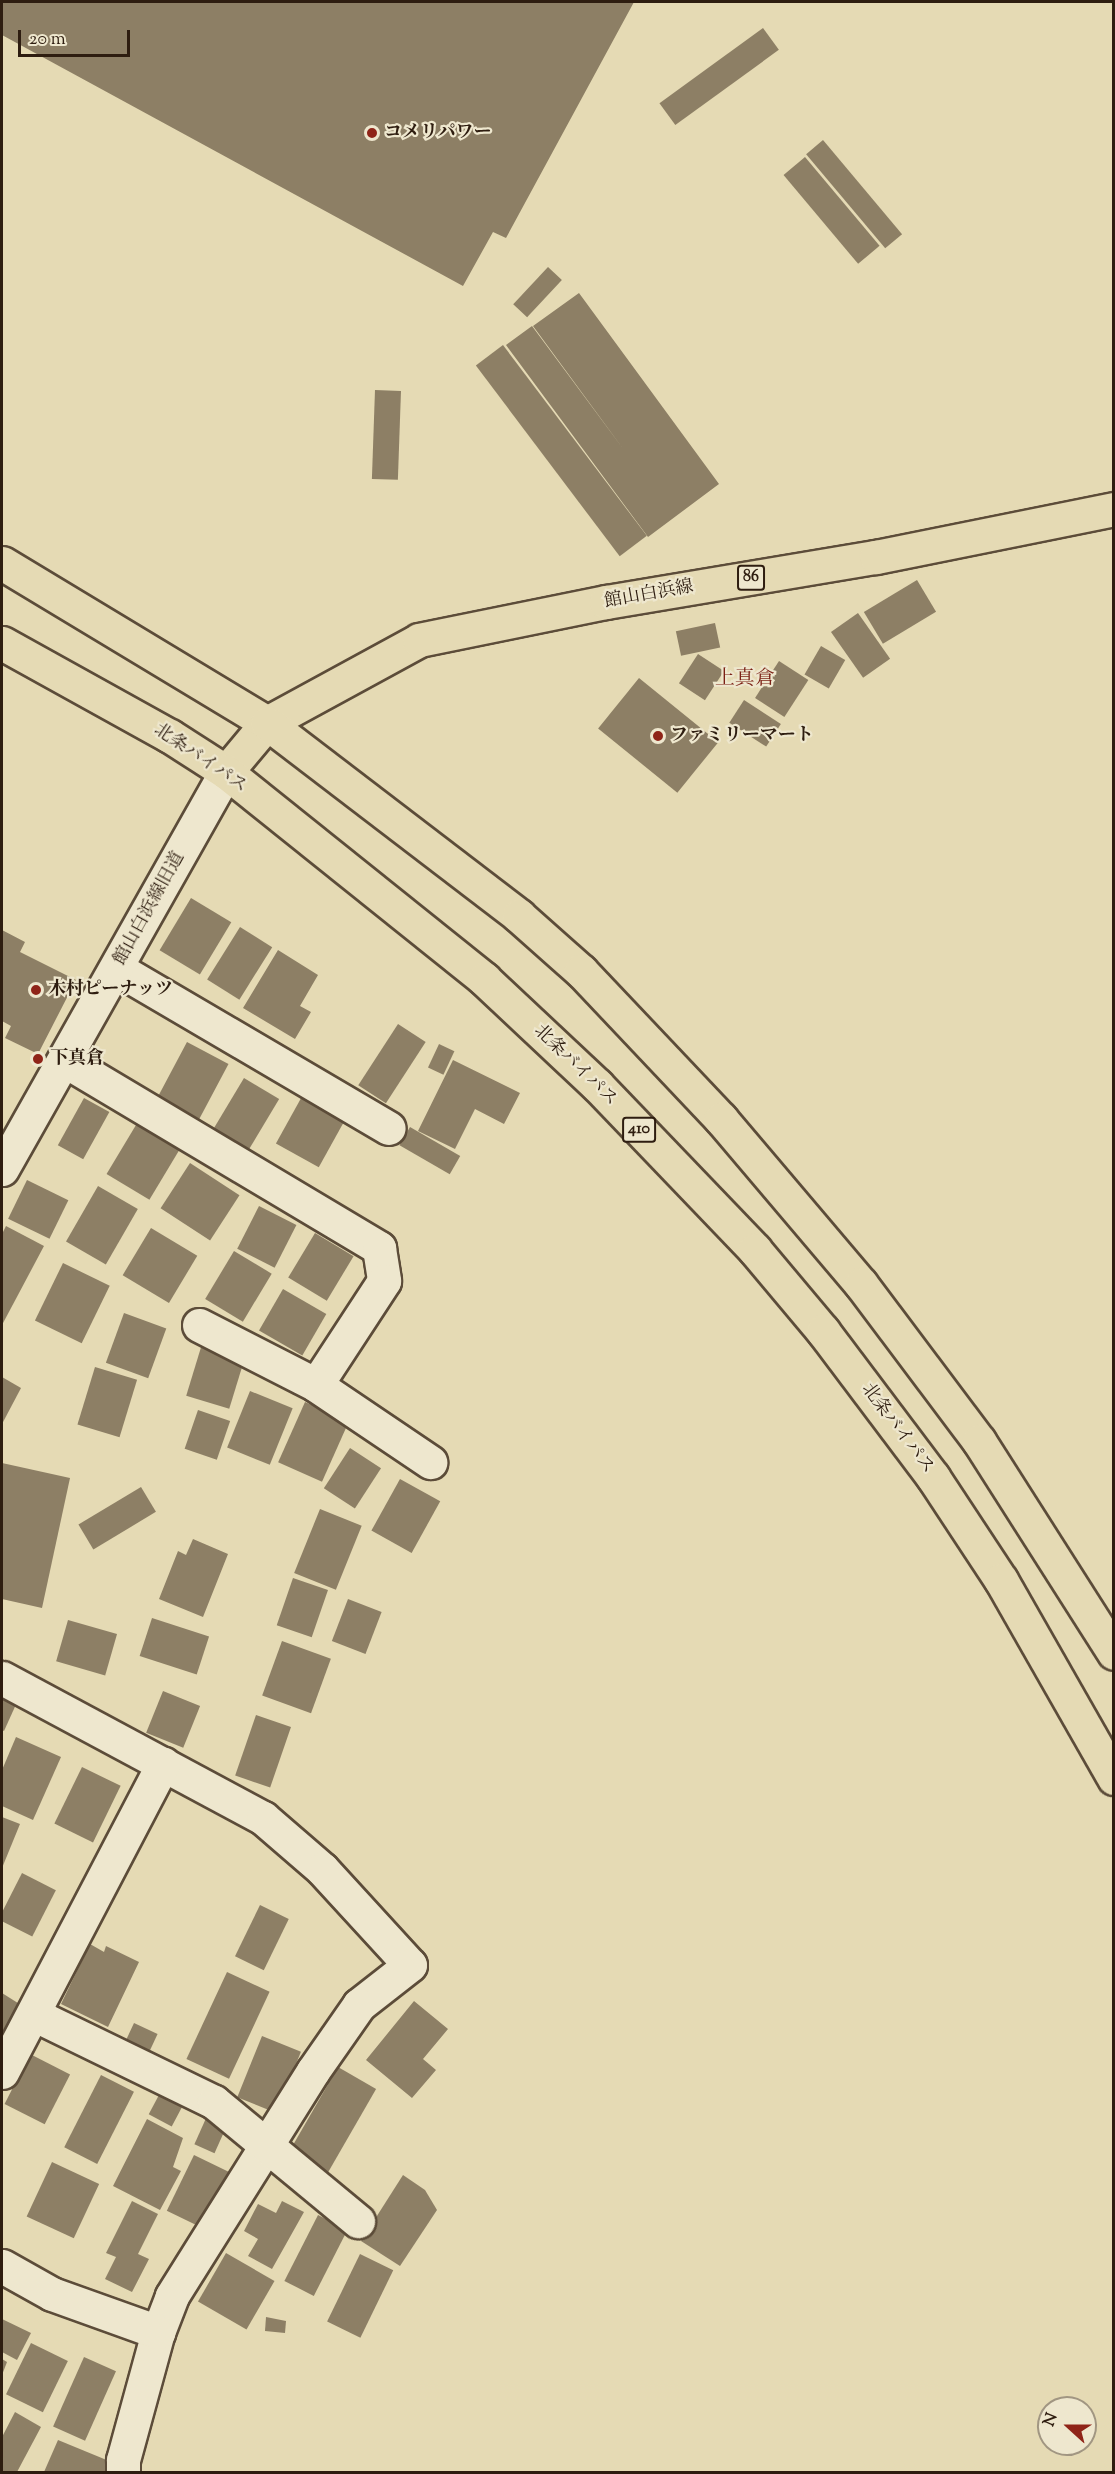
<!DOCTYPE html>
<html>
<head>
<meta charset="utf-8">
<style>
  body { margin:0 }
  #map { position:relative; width:1115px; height:2474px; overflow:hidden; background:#e5dab4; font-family:"Sorts Mill Goudy","Noto Serif JP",serif }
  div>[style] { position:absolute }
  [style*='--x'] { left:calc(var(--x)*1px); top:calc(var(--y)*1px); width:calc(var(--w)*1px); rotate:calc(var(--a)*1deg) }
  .building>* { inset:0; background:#8d7f65; transform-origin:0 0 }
  .roads { filter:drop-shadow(2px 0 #5c4c39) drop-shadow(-2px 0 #5c4c39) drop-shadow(0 2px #5c4c39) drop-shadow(0 -2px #5c4c39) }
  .minor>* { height:33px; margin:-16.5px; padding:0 16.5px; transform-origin:16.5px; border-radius:16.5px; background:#eee7ce }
  .major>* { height:33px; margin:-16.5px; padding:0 16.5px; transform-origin:16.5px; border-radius:16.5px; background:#e5dab4 }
  .highway>* { height:33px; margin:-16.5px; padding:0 16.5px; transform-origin:16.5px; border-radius:16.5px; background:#e5dab4 }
  .dots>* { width:16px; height:16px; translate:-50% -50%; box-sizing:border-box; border:3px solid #eee7ce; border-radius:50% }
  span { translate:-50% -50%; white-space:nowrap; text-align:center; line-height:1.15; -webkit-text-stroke:4.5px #eee7ce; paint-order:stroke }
  .shield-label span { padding:2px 4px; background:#eee7ce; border:2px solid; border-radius:4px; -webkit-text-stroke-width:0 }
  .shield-label { font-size:16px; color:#2e1d10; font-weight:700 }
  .poi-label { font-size:18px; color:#2e1d10; font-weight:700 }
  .left { translate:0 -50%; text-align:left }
  .street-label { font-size:18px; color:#2e1d10 }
  .neighbourhood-label { font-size:20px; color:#7a1f14 }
  .frame { position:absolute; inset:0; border:3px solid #2e1d10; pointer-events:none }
  .north { position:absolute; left:1037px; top:2396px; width:60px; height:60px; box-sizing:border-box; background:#eee7ce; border:2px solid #a19682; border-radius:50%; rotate:291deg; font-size:16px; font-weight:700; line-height:24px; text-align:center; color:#2e1d10 }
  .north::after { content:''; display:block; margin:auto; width:21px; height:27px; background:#8f2418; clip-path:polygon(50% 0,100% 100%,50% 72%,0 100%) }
  .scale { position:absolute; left:18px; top:30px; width:112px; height:27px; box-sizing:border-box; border:3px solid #2e1d10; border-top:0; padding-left:8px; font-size:18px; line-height:21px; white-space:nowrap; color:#2e1d10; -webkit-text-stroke:4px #eee7ce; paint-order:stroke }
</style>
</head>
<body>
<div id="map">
  <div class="building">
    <i style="clip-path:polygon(2px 2px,634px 2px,506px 238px,493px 232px,463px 286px,2px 35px)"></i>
    <i style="left:763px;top:28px;width:27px;height:128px;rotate:54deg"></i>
    <i style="left:823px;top:140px;width:123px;height:22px;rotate:50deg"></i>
    <i style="left:805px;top:157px;width:116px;height:28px;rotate:50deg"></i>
    <i style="left:548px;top:267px;width:19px;height:51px;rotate:43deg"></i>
    <i style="clip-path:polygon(579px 293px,719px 484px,648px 537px,506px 345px,532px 326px,624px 450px,533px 326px)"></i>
    <i style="left:503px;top:345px;width:239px;height:34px;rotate:53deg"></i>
    <i style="left:375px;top:390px;width:26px;height:89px;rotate:2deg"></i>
    <i style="left:917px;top:580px;width:37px;height:62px;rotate:59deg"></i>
    <i style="left:858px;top:613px;width:56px;height:33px;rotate:55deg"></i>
    <i style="left:715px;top:623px;width:25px;height:40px;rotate:78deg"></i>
    <i style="left:821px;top:646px;width:28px;height:33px;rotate:30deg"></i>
    <i style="left:698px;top:654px;width:31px;height:35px;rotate:33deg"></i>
    <i style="left:779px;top:661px;width:35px;height:44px;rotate:33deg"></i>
    <i style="left:639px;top:678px;width:102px;height:65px;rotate:39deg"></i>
    <i style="left:744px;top:700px;width:44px;height:27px;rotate:33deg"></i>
    <i style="left:191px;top:898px;width:47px;height:61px;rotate:31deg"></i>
    <i style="left:240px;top:927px;width:38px;height:62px;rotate:32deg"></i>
    <i style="clip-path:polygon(2px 930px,25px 942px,20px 952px,76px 980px,38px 1054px,5px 1038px,11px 1026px,2px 1021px)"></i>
    <i style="clip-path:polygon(278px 950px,318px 975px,300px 1006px,311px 1012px,295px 1039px,243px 1008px)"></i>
    <i style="left:398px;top:1024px;width:33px;height:73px;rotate:33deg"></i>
    <i style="left:187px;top:1042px;width:47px;height:64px;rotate:28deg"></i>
    <i style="left:439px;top:1044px;width:17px;height:26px;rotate:25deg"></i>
    <i style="clip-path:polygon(453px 1060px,520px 1093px,504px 1124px,475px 1109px,455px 1149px,418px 1131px)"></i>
    <i style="left:244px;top:1078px;width:41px;height:60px;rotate:31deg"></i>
    <i style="left:305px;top:1091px;width:49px;height:60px;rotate:29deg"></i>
    <i style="left:84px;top:1098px;width:29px;height:54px;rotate:29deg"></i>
    <i style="left:139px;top:1120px;width:50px;height:63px;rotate:31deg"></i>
    <i style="left:410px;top:1127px;width:58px;height:21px;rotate:30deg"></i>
    <i style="left:190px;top:1163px;width:59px;height:54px;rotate:33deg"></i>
    <i style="left:27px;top:1180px;width:46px;height:43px;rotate:26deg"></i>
    <i style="left:98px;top:1186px;width:46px;height:64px;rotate:30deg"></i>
    <i style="left:259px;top:1206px;width:42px;height:48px;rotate:27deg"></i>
    <i style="clip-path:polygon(6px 1226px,44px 1246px,2px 1325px,2px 1234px)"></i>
    <i style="left:151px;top:1228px;width:54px;height:55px;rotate:31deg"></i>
    <i style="left:315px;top:1233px;width:45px;height:52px;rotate:31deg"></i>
    <i style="left:234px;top:1251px;width:44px;height:56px;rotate:31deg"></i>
    <i style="left:63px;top:1263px;width:52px;height:64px;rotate:26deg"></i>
    <i style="left:283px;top:1289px;width:50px;height:48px;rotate:30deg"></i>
    <i style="left:124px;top:1313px;width:45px;height:53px;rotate:20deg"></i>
    <i style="left:202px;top:1344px;width:45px;height:54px;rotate:17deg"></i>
    <i style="left:95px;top:1367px;width:44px;height:60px;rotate:17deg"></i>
    <i style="clip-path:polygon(2px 1377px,21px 1388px,2px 1424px)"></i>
    <i style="left:250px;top:1391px;width:46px;height:61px;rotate:22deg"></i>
    <i style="left:305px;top:1402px;width:48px;height:66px;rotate:24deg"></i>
    <i style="left:198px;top:1410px;width:34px;height:41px;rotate:19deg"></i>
    <i style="left:350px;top:1448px;width:37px;height:48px;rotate:33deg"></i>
    <i style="clip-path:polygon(2px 1463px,70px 1478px,42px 1608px,2px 1599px)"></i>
    <i style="left:400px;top:1479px;width:46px;height:59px;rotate:29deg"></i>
    <i style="left:141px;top:1487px;width:29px;height:73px;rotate:59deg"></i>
    <i style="left:320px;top:1509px;width:45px;height:69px;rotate:22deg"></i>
    <i style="clip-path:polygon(193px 1539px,228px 1554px,203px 1617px,159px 1599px,178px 1551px,186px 1555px)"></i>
    <i style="left:293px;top:1578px;width:37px;height:50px;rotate:19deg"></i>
    <i style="left:348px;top:1599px;width:36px;height:45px;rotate:21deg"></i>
    <i style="left:152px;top:1618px;width:60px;height:40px;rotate:18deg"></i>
    <i style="left:68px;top:1620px;width:51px;height:43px;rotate:16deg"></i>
    <i style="left:282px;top:1641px;width:52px;height:58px;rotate:20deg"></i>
    <i style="left:163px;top:1691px;width:40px;height:45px;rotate:22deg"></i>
    <i style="clip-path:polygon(2px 1692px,18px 1700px,4px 1731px,2px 1730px)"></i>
    <i style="left:256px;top:1715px;width:37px;height:64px;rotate:19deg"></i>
    <i style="clip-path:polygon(16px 1737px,61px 1757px,33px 1820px,2px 1806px,2px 1770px)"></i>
    <i style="left:82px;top:1767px;width:43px;height:63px;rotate:26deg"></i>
    <i style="clip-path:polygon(2px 1817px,20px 1824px,2px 1868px)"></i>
    <i style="left:22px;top:1873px;width:38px;height:52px;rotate:27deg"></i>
    <i style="left:260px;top:1905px;width:32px;height:57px;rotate:26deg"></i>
    <i style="clip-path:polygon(90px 1944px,104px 1952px,106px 1946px,139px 1962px,108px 2027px,61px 2004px)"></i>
    <i style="left:227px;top:1972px;width:47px;height:96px;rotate:25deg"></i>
    <i style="clip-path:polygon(2px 1993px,21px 2005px,2px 2039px)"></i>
    <i style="clip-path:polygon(414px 2001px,448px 2029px,423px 2059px,436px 2070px,412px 2098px,366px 2060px)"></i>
    <i style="left:134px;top:2023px;width:26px;height:22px;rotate:25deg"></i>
    <i style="left:262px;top:2036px;width:42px;height:66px;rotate:22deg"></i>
    <i style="left:30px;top:2054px;width:45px;height:56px;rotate:27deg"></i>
    <i style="left:338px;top:2067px;width:44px;height:96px;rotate:30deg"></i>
    <i style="left:101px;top:2075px;width:37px;height:81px;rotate:27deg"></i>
    <i style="left:160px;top:2093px;width:26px;height:24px;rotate:28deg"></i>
    <i style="left:207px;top:2116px;width:22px;height:31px;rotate:24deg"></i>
    <i style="clip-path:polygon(147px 2119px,183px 2138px,173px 2167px,181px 2171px,160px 2210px,113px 2186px)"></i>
    <i style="left:194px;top:2155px;width:43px;height:62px;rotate:26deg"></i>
    <i style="left:52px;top:2162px;width:52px;height:60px;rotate:25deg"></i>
    <i style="clip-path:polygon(403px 2175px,425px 2190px,437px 2210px,400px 2266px,361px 2241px)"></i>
    <i style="clip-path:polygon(132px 2201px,158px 2214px,138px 2254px,149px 2259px,132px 2292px,105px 2279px,116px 2257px,106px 2253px)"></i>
    <i style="clip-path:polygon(282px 2201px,304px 2212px,272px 2269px,248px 2256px,258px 2239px,244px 2231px,258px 2204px,276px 2213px)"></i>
    <i style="left:318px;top:2215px;width:33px;height:74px;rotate:27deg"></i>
    <i style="left:226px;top:2253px;width:56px;height:56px;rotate:30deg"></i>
    <i style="left:360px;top:2254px;width:37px;height:75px;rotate:26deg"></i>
    <i style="clip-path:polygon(266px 2317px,286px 2321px,285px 2333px,265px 2331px)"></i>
    <i style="clip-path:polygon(2px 2319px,31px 2333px,17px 2360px,2px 2352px)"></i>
    <i style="left:31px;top:2343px;width:41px;height:57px;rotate:26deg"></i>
    <i style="left:84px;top:2357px;width:35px;height:76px;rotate:24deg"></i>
    <i style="clip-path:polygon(2px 2359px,7px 2362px,2px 2375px)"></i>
    <i style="clip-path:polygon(15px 2412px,41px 2427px,17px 2472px,2px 2472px,2px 2437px)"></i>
    <i style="clip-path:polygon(58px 2440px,109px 2461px,105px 2472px,44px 2472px)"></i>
  </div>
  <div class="roads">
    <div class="minor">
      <i style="--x:116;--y:968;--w:316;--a:30.4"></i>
      <i style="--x:64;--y:1060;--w:367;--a:30.8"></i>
      <i style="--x:379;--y:1248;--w:33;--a:81"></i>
      <i style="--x:384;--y:1281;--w:124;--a:123.2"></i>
      <i style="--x:2;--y:1169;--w:456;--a:-60.6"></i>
      <i style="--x:199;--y:1325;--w:131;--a:27.1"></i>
      <i style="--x:316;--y:1385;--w:138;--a:34"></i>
      <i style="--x:2;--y:1678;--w:296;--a:28.2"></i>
      <i style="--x:263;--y:1818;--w:78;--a:40.8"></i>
      <i style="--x:322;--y:1869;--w:130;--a:47.5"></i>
      <i style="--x:410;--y:1965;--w:65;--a:141.9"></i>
      <i style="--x:359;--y:2005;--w:80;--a:124.9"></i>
      <i style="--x:313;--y:2071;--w:266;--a:122.1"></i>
      <i style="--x:172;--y:2296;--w:39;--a:111"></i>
      <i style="--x:158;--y:2332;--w:133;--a:105.3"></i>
      <i style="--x:123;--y:2460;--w:12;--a:90"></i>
      <i style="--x:33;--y:2014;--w:201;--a:25.9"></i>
      <i style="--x:214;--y:2102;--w:187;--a:39.6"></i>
      <i style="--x:2;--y:2072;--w:348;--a:-62.4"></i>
      <i style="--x:2;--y:2266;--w:57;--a:29.2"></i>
      <i style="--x:52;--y:2294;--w:113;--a:19.7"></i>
    </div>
    <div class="major">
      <i style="--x:226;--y:772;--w:64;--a:-50.1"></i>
      <i style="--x:267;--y:723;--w:173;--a:-28.6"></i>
      <i style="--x:419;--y:640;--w:191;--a:-11.5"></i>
      <i style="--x:606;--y:602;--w:274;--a:-9.5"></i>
      <i style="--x:876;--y:557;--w:243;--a:-11.4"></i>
    </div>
    <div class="highway">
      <i style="--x:2;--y:563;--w:310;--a:31.1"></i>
      <i style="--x:267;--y:723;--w:317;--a:37.4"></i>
      <i style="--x:519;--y:916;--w:83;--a:41.6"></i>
      <i style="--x:581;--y:971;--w:204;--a:46.6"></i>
      <i style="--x:721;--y:1119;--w:216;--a:49.7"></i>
      <i style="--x:861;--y:1284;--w:196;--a:53.1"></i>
      <i style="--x:979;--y:1441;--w:251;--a:57.5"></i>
      <i style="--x:2;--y:643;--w:192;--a:29"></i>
      <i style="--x:170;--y:736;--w:67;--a:32.7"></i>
      <i style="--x:226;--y:772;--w:331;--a:38.7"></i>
      <i style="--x:484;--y:979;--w:155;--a:43.2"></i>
      <i style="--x:597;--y:1085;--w:228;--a:46.2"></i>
      <i style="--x:755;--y:1250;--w:106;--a:50"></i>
      <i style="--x:823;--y:1331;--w:183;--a:53"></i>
      <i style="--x:933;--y:1477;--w:123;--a:56.6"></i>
      <i style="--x:1001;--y:1580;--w:228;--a:60.3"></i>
    </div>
  </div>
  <div class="dots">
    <i style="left:372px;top:133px;background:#8f2418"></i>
    <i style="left:658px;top:736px;background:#8f2418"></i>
    <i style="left:36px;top:990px;background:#8f2418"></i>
    <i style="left:38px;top:1059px;background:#8f2418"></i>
  </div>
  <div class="shield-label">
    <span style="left:751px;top:578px">86</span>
    <span style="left:639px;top:1130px">410</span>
  </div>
  <div class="poi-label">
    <span class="left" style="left:384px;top:133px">コメリパワー</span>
    <span class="left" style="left:670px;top:736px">ファミリーマート</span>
    <span class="left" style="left:48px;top:990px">木村ピーナッツ</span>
    <span class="left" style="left:50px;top:1059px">下真倉</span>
  </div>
  <div class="street-label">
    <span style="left:649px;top:595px;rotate:-10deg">館山白浜線</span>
    <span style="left:200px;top:759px;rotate:34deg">北条バイパス</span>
    <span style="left:150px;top:909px;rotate:-61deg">館山白浜線旧道</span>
    <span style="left:575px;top:1066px;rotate:44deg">北条バイパス</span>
    <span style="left:897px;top:1429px;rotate:53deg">北条バイパス</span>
  </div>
  <div class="neighbourhood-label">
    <span style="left:745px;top:679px">上真倉</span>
  </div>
  <div class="frame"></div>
  <div class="north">N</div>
  <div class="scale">20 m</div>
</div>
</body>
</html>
